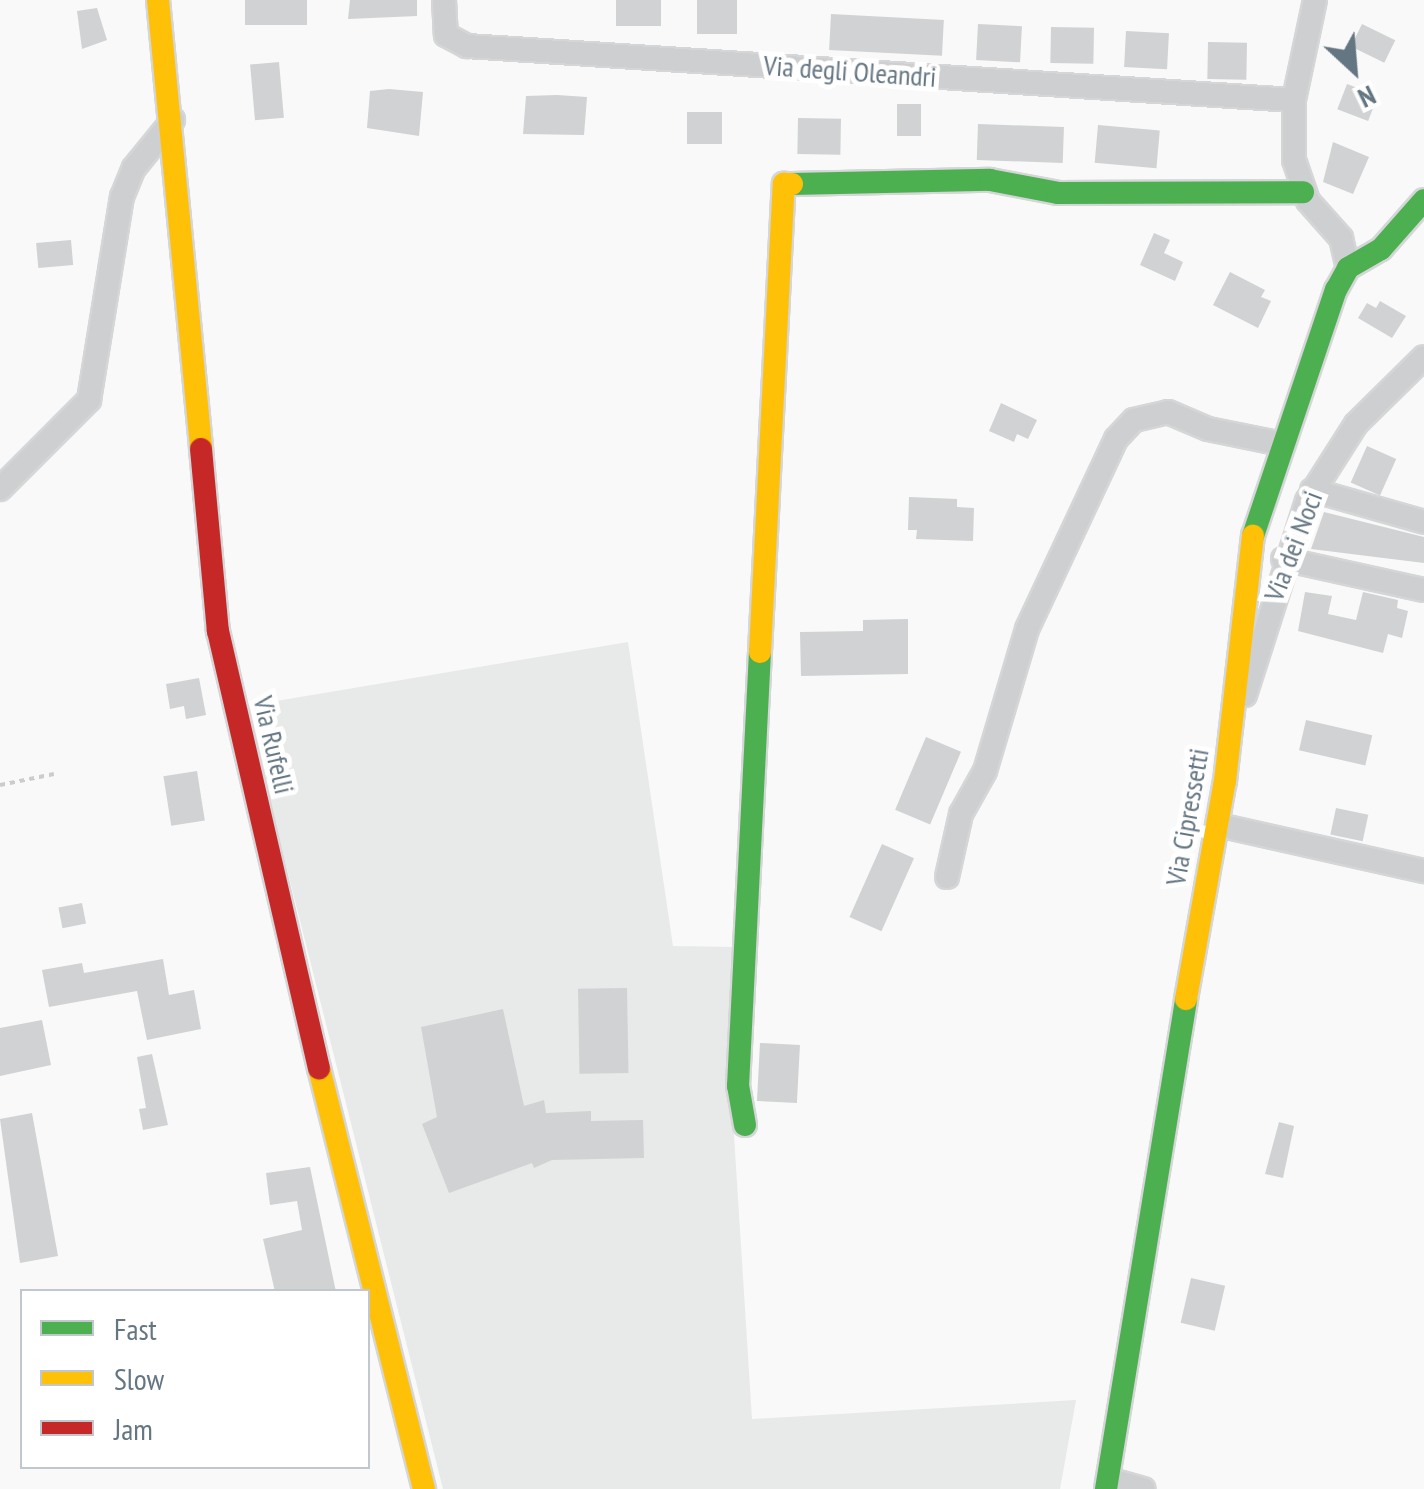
<!DOCTYPE html>
<html>
<head>
<meta charset="utf-8">
<style>
  body { margin:0 }
  #map { position:relative; width:1424px; height:1489px; overflow:hidden; background:#f9f9f9; font-family:"PT Sans Narrow",sans-serif }
  div>[style] { position:absolute }
  [style*='--x'] { left:calc(var(--x)*1px); top:calc(var(--y)*1px); width:calc(var(--w)*1px); rotate:calc(var(--a)*1deg) }
  .built>* { inset:0; background:#e8e9e9 }
  .building>* { inset:0; background:#d0d2d3; transform-origin:0 0 }
  .path>* { height:4px; margin-top:-2px; transform-origin:0; background:repeating-linear-gradient(90deg,#cbcccd 0 5px,transparent 0 10px) }
  .roads { filter:drop-shadow(2px 0 #d5d6d7) drop-shadow(-2px 0 #d5d6d7) drop-shadow(0 2px #d5d6d7) drop-shadow(0 -2px #d5d6d7) }
  .street>* { height:22px; margin:-11px; padding:0 11px; transform-origin:11px; border-radius:11px; background:#cecfd0 }
  .fast>* { height:22px; margin:-11px; padding:0 11px; transform-origin:11px; border-radius:11px; background:#4caf50 }
  .slow>* { height:22px; margin:-11px; padding:0 11px; transform-origin:11px; border-radius:11px; background:#ffc107 }
  .jam>* { height:22px; margin:-11px; padding:0 11px; transform-origin:11px; border-radius:11px; background:#c62828 }
  span { translate:-50% -50%; white-space:nowrap; text-align:center; line-height:1.15; -webkit-text-stroke:10px #fff; paint-order:stroke }
  .street-label { font-size:28px; color:#657683 }
  .legend { position:absolute; left:20px; top:1289px; width:350px; height:180px; box-sizing:border-box; background:#fff; border:2px solid #c1c8cd; margin:0; padding:12px 18px; list-style:none; font-size:30px; color:#657683 }
  .legend li { display:flex; align-items:center; gap:20px; height:50px }
  .legend b { width:50px; border:2px solid #c1c8cd }
  .north { position:absolute; left:1304px; top:20px; width:100px; height:100px; -webkit-text-stroke:8px #fff; paint-order:stroke; rotate:154deg; font-size:28px; font-weight:700; line-height:40px; text-align:center; color:#657683 }
  .north::after { content:''; display:block; margin:auto; width:35px; height:45px; background:#657683; clip-path:polygon(50% 0,100% 100%,50% 72%,0 100%) }
</style>
</head>
<body>
<div id="map">
  <div class="built">
    <i style="clip-path:polygon(628px 642px,673px 946px,734px 947px,731px 1088px,752px 1419px,1076px 1400px,1060px 1489px,443px 1489px,246px 706px)"></i>
  </div>
  <div class="building">
    <i style="left:245px;top:0;width:62px;height:25px"></i>
    <i style="clip-path:polygon(350px 0,417px 0,417px 16px,348px 19px)"></i>
    <i style="left:616px;top:0;width:45px;height:26px"></i>
    <i style="left:697px;top:0;width:40px;height:34px"></i>
    <i style="clip-path:polygon(97px 8px,107px 40px,82px 49px,77px 11px)"></i>
    <i style="left:831px;top:14px;width:113px;height:36px;rotate:3deg"></i>
    <i style="left:978px;top:24px;width:44px;height:36px;rotate:3deg"></i>
    <i style="left:1362px;top:24px;width:37px;height:25px;rotate:26deg"></i>
    <i style="left:1051px;top:27px;width:43px;height:36px;rotate:1deg"></i>
    <i style="left:1126px;top:31px;width:43px;height:36px;rotate:3deg"></i>
    <i style="left:1208px;top:42px;width:39px;height:37px;rotate:1deg"></i>
    <i style="left:279px;top:62px;width:56px;height:29px;rotate:85deg"></i>
    <i style="left:1347px;top:84px;width:33px;height:27px;rotate:21deg"></i>
    <i style="clip-path:polygon(389px 89px,423px 92px,419px 136px,367px 128px,370px 91px)"></i>
    <i style="clip-path:polygon(557px 95px,587px 97px,584px 135px,523px 134px,526px 96px)"></i>
    <i style="left:897px;top:104px;width:24px;height:32px"></i>
    <i style="left:687px;top:112px;width:35px;height:32px"></i>
    <i style="left:798px;top:118px;width:43px;height:36px;rotate:1deg"></i>
    <i style="left:978px;top:124px;width:86px;height:36px;rotate:2deg"></i>
    <i style="left:1098px;top:125px;width:62px;height:38px;rotate:5deg"></i>
    <i style="clip-path:polygon(1333px 142px,1369px 157px,1353px 194px,1323px 182px)"></i>
    <i style="clip-path:polygon(1154px 233px,1170px 240px,1164px 253px,1183px 262px,1175px 281px,1140px 265px)"></i>
    <i style="left:71px;top:240px;width:25px;height:35px;rotate:85deg"></i>
    <i style="clip-path:polygon(1230px 272px,1265px 290px,1261px 297px,1271px 301px,1258px 328px,1213px 305px)"></i>
    <i style="clip-path:polygon(1380px 301px,1406px 316px,1392px 338px,1358px 318px,1367px 303px,1376px 308px)"></i>
    <i style="clip-path:polygon(1001px 403px,1037px 420px,1028px 439px,1017px 434px,1014px 442px,989px 431px)"></i>
    <i style="left:1367px;top:446px;width:32px;height:40px;rotate:24deg"></i>
    <i style="clip-path:polygon(909px 497px,957px 499px,957px 507px,974px 508px,973px 541px,916px 539px,917px 530px,908px 530px)"></i>
    <i style="clip-path:polygon(1324px 512px,1424px 537px,1424px 563px,1311px 549px)"></i>
    <i style="clip-path:polygon(1305px 592px,1332px 596px,1328px 614px,1356px 620px,1363px 592px,1398px 600px,1397px 608px,1408px 611px,1402px 638px,1388px 634px,1383px 653px,1298px 631px)"></i>
    <i style="clip-path:polygon(908px 619px,908px 674px,801px 676px,800px 632px,863px 631px,863px 620px)"></i>
    <i style="clip-path:polygon(199px 678px,206px 715px,186px 719px,184px 706px,170px 709px,166px 684px)"></i>
    <i style="left:1306px;top:720px;width:68px;height:31px;rotate:13deg"></i>
    <i style="left:926px;top:737px;width:38px;height:79px;rotate:23deg"></i>
    <i style="left:197px;top:771px;width:50px;height:34px;rotate:81deg"></i>
    <i style="left:1336px;top:808px;width:33px;height:27px;rotate:12deg"></i>
    <i style="left:882px;top:844px;width:35px;height:80px;rotate:24deg"></i>
    <i style="left:82px;top:903px;width:21px;height:24px;rotate:79deg"></i>
    <i style="clip-path:polygon(163px 959px,169px 995px,194px 990px,201px 1029px,147px 1040px,137px 991px,49px 1007px,42px 970px,82px 963px,84px 973px)"></i>
    <i style="left:627px;top:988px;width:85px;height:49px;rotate:89deg"></i>
    <i style="clip-path:polygon(503px 1009px,524px 1106px,544px 1100px,546px 1113px,591px 1111px,591px 1121px,643px 1120px,644px 1158px,552px 1160px,534px 1168px,532px 1163px,449px 1193px,422px 1124px,437px 1117px,421px 1027px)"></i>
    <i style="clip-path:polygon(42px 1020px,51px 1065px,0 1076px,0 1028px)"></i>
    <i style="left:760px;top:1043px;width:40px;height:58px;rotate:3deg"></i>
    <i style="clip-path:polygon(152px 1054px,168px 1125px,143px 1130px,139px 1109px,146px 1108px,137px 1057px)"></i>
    <i style="clip-path:polygon(32px 1113px,58px 1256px,20px 1263px,0 1119px)"></i>
    <i style="clip-path:polygon(1279px 1122px,1294px 1126px,1283px 1178px,1265px 1174px)"></i>
    <i style="clip-path:polygon(310px 1167px,336px 1292px,275px 1292px,263px 1239px,302px 1230px,297px 1201px,270px 1205px,266px 1173px)"></i>
    <i style="left:1191px;top:1278px;width:35px;height:46px;rotate:13deg"></i>
  </div>
  <div class="path">
    <i style="--x:0;--y:785;--w:55;--a:-11.5"></i>
  </div>
  <div class="roads">
    <div class="street">
      <i style="--x:444;--y:0;--w:35;--a:87"></i>
      <i style="--x:446;--y:35;--w:24;--a:28"></i>
      <i style="--x:467;--y:46;--w:829;--a:3.74"></i>
      <i style="--x:1315;--y:0;--w:102;--a:101.9"></i>
      <i style="--x:1294;--y:100;--w:60;--a:90"></i>
      <i style="--x:1294;--y:160;--w:43;--a:71.1"></i>
      <i style="--x:1308;--y:201;--w:50;--a:48.3"></i>
      <i style="--x:1341;--y:238;--w:31;--a:77"></i>
      <i style="--x:0;--y:489;--w:126;--a:-45"></i>
      <i style="--x:89;--y:400;--w:206;--a:-80.8"></i>
      <i style="--x:122;--y:197;--w:31;--a:-68"></i>
      <i style="--x:134;--y:168;--w:62;--a:-50.9"></i>
      <i style="--x:1312;--y:490;--w:116;--a:15.9"></i>
      <i style="--x:1283;--y:559;--w:144;--a:12.4"></i>
      <i style="--x:1245;--y:695;--w:204;--a:-72.3"></i>
      <i style="--x:1307;--y:501;--w:91;--a:-57.5"></i>
      <i style="--x:1356;--y:424;--w:95;--a:-44.6"></i>
      <i style="--x:1218;--y:825;--w:211;--a:12.6"></i>
      <i style="--x:947;--y:877;--w:65;--a:-77.5"></i>
      <i style="--x:961;--y:814;--w:49;--a:-60.8"></i>
      <i style="--x:985;--y:771;--w:148;--a:-73.5"></i>
      <i style="--x:1027;--y:629;--w:210;--a:-64.9"></i>
      <i style="--x:1116;--y:439;--w:26;--a:-47"></i>
      <i style="--x:1134;--y:420;--w:35;--a:-13"></i>
      <i style="--x:1168;--y:412;--w:43;--a:23"></i>
      <i style="--x:1208;--y:429;--w:76;--a:11.5"></i>
      <i style="--x:1108;--y:1479;--w:37;--a:16"></i>
    </div>
    <div class="fast">
      <i style="--x:792;--y:184;--w:198;--a:-1.2"></i>
      <i style="--x:990;--y:180;--w:69;--a:10.8"></i>
      <i style="--x:1058;--y:193;--w:245;--a:-0.2"></i>
      <i style="--x:1253;--y:536;--w:260;--a:-71.4"></i>
      <i style="--x:1336;--y:290;--w:25;--a:-61"></i>
      <i style="--x:1348;--y:268;--w:38;--a:-30"></i>
      <i style="--x:1381;--y:249;--w:65;--a:-48.7"></i>
      <i style="--x:745;--y:1125;--w:40;--a:-100"></i>
      <i style="--x:738;--y:1086;--w:435;--a:-87.1"></i>
      <i style="--x:1106;--y:1489;--w:496;--a:-80.7"></i>
    </div>
    <div class="slow">
      <i style="--x:158;--y:0;--w:451;--a:84.5"></i>
      <i style="--x:760;--y:652;--w:469;--a:-87.1"></i>
      <i style="--x:784;--y:184;--w:8;--a:0"></i>
      <i style="--x:1186;--y:999;--w:221;--a:-79.9"></i>
      <i style="--x:1225;--y:781;--w:247;--a:-83.5"></i>
      <i style="--x:319;--y:1068;--w:434;--a:76"></i>
    </div>
    <div class="jam">
      <i style="--x:201;--y:449;--w:183;--a:84.7"></i>
      <i style="--x:218;--y:631;--w:449;--a:77"></i>
    </div>
  </div>
  <div class="street-label">
    <span style="left:850px;top:71px;rotate:4deg">Via degli Oleandri</span>
    <span style="left:1293px;top:546px;rotate:-69deg">Via dei Noci</span>
    <span style="left:274px;top:745px;rotate:77deg">Via Rufelli</span>
    <span style="left:1187px;top:817px;rotate:-80deg">Via Cipressetti</span>
  </div>
  <ul class="legend">
  <li><b style="height:12px;background:#4caf50"></b>Fast</li>
  <li><b style="height:12px;background:#ffc107"></b>Slow</li>
  <li><b style="height:12px;background:#c62828"></b>Jam</li>
  </ul>
  <div class="north">N</div>
</div>
</body>
</html>
